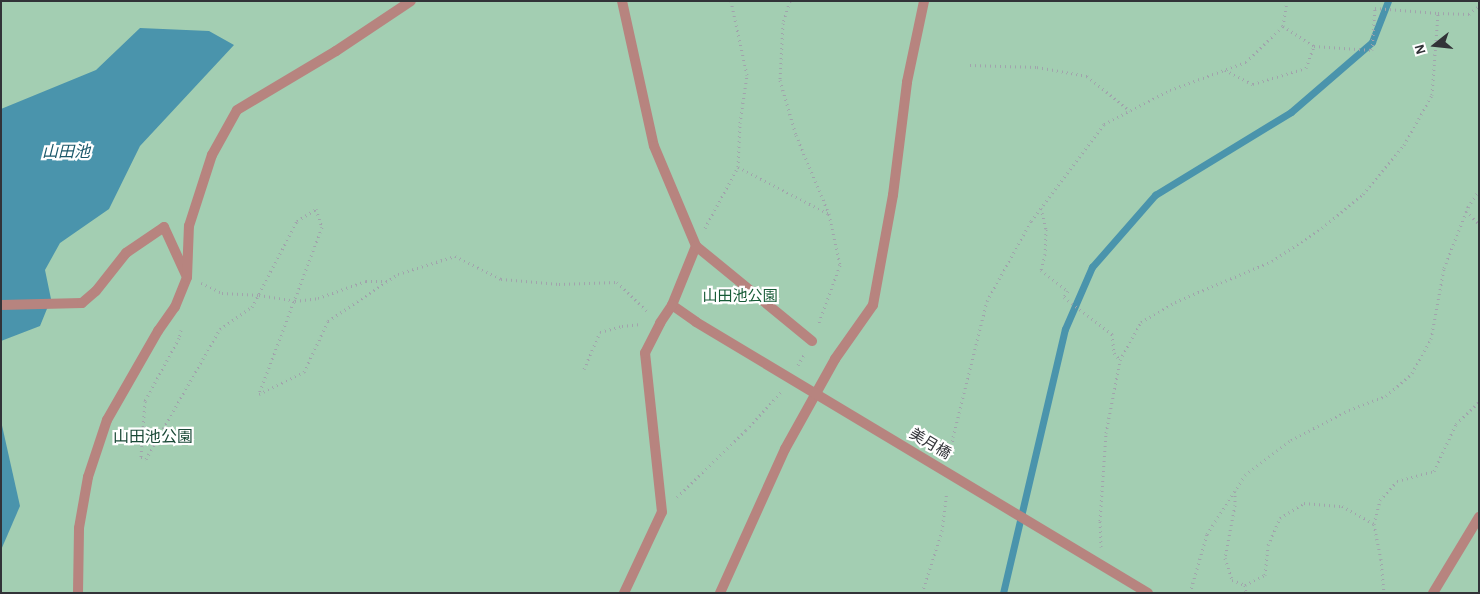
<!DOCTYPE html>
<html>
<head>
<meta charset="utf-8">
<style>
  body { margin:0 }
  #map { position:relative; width:1480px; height:594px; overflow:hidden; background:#e3e6f2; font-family:"Alegreya Sans","Noto Sans JP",sans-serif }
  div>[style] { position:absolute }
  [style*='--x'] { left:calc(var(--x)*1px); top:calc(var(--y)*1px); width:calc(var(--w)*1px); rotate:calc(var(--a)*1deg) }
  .green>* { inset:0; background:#a3ceb2; transform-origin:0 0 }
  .water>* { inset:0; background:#4a94ac }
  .stream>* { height:7px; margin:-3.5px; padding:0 3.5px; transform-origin:3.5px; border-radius:3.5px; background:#4a94ac }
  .path>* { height:3px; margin-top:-1.5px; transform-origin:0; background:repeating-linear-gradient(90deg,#a1a3ac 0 1px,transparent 0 5px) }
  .pedestrian>* { height:10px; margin:-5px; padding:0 5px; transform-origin:5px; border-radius:5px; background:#b7847f }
  .minor>* { height:10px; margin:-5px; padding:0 5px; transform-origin:5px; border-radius:5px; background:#b7847f }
  .pedestrian-bridge>* { height:10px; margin:-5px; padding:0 5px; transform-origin:5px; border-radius:5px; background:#b7847f }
  span { translate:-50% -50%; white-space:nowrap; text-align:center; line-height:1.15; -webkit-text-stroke:4.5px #fff; paint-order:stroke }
  .park-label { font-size:15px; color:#165a36 }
  .street-label { font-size:15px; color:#323338 }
  .water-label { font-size:16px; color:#1b586a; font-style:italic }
  .neighbourhood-label { font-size:16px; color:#1a4937 }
  .frame { position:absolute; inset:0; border:2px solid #323338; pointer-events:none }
  .north { position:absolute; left:1410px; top:20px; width:50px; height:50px; -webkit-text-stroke:4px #fff; paint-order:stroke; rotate:254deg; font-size:14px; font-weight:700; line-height:20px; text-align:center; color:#323338 }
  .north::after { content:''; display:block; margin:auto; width:18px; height:22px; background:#323338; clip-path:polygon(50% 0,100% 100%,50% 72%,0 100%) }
</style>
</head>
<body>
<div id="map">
  <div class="green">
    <i style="left:1px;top:1px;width:1478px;height:592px"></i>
  </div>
  <div class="water">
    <i style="clip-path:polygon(140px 28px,209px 31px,234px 45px,140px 146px,109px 209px,60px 243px,45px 270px,51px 299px,40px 326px,1px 341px,1px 109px,96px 70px)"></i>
    <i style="clip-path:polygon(1px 421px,20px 506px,1px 550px)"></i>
  </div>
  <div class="stream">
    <i style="--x:1003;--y:593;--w:271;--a:-76.8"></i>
    <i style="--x:1065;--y:329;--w:68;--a:-66.5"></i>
    <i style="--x:1092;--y:267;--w:96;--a:-48.8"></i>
    <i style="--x:1155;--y:195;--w:159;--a:-31.4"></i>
    <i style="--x:1291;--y:112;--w:107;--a:-40.8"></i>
    <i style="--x:1372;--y:42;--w:44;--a:-68.7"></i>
  </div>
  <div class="path">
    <i style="--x:790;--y:1;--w:23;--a:108"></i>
    <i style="--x:783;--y:23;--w:57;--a:93"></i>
    <i style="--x:780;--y:80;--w:57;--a:73.8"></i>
    <i style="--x:796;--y:135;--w:86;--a:67.3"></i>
    <i style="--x:829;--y:214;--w:52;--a:77.8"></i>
    <i style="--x:840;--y:265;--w:64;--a:110.1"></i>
    <i style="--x:1283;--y:26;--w:37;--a:33"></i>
    <i style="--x:1314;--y:46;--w:58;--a:3.9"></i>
    <i style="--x:1372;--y:50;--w:42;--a:-85.9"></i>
    <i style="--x:1375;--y:8;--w:63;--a:4.5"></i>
    <i style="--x:970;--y:65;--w:67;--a:1.7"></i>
    <i style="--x:1037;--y:67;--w:51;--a:10.2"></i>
    <i style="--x:1087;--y:76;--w:55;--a:39.1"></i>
    <i style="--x:1225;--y:70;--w:31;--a:27"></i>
    <i style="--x:1253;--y:84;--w:55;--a:-16.8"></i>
    <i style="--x:1306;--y:68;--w:23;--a:-70"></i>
    <i style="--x:738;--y:167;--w:102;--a:27.3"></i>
    <i style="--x:1041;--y:208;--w:22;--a:77"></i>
    <i style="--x:1046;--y:229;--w:25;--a:92"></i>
    <i style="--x:1045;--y:254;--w:16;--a:104"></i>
    <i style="--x:1041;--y:270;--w:34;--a:38"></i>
    <i style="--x:1068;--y:291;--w:7;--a:124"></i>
    <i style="--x:1064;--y:297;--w:61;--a:37.6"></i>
    <i style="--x:1112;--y:334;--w:19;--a:84"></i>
    <i style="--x:1114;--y:353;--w:9;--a:49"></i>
    <i style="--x:1466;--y:211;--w:18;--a:45"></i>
    <i style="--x:705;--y:228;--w:69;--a:-61.6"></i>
    <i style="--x:738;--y:167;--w:44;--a:-87.4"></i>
    <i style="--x:740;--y:123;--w:49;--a:-81.7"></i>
    <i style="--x:747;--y:75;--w:76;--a:-102.2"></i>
    <i style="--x:201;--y:283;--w:23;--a:25"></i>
    <i style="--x:222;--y:293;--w:37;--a:3"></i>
    <i style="--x:259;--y:295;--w:36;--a:9"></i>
    <i style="--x:295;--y:301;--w:23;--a:-7"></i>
    <i style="--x:318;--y:298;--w:51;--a:-19.5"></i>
    <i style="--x:366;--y:281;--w:23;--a:0"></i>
    <i style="--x:181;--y:330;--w:8;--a:104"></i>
    <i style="--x:179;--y:338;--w:72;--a:118.4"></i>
    <i style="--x:145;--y:401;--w:56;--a:94.1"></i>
    <i style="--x:141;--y:457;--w:5;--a:22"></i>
    <i style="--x:146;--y:459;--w:150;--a:-60.4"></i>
    <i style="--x:220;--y:329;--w:39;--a:-35"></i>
    <i style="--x:252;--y:307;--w:97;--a:-62.4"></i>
    <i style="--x:297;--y:221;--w:22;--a:-32"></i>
    <i style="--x:316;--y:209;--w:19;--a:72"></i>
    <i style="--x:322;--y:227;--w:178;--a:110.7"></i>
    <i style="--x:259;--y:394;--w:50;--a:-26.1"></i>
    <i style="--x:304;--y:372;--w:56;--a:-64.8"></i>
    <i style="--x:328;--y:321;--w:84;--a:-33.9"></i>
    <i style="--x:398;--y:274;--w:60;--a:-17.5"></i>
    <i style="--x:455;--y:256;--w:51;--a:26.6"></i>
    <i style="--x:501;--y:279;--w:58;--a:4.9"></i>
    <i style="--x:559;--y:284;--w:58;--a:-2"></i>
    <i style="--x:617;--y:282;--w:43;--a:44.1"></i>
    <i style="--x:798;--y:365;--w:14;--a:-60"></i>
    <i style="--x:584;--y:369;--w:40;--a:-66.6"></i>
    <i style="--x:600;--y:332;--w:23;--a:-15"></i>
    <i style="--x:622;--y:326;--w:19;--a:-6"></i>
    <i style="--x:951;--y:456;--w:19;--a:-84"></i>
    <i style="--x:953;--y:437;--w:140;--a:-76"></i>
    <i style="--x:987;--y:301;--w:91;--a:-61.2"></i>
    <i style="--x:1031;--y:221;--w:121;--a:-53"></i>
    <i style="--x:1104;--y:124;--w:74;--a:-27.3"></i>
    <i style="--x:1170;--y:90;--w:81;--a:-20.2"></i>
    <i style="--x:1246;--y:62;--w:52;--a:-44.2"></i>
    <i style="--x:1283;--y:26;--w:25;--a:-81"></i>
    <i style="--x:1235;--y:491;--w:14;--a:90"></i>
    <i style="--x:1235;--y:505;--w:54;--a:100.7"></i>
    <i style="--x:1225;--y:558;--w:23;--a:72"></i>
    <i style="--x:1232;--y:580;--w:14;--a:21"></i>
    <i style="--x:1245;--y:585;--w:22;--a:-27"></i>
    <i style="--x:1265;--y:575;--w:30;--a:-84"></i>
    <i style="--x:1268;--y:545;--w:30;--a:-66"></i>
    <i style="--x:1280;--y:518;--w:28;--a:-32"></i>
    <i style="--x:1304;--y:503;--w:38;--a:5"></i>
    <i style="--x:1342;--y:506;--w:37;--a:29"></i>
    <i style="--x:1374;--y:524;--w:36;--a:79"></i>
    <i style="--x:1381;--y:559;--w:34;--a:85"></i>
    <i style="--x:677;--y:497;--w:96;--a:-44.2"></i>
    <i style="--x:746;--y:430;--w:52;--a:-47.4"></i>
    <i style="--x:1374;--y:524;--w:25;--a:-76"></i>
    <i style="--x:1380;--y:500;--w:25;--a:-48"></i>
    <i style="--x:1397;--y:481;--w:38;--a:-15"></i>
    <i style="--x:1434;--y:471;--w:52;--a:-64.9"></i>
    <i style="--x:1456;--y:424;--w:32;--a:-44"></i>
    <i style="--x:1101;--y:547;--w:26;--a:-92"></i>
    <i style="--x:1100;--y:521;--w:88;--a:-86.1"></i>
    <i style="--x:1106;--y:433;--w:74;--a:-79.1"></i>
    <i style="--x:1120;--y:360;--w:43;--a:-61.1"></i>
    <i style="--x:1141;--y:322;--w:39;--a:-30"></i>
    <i style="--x:1175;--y:302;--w:105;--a:-22.9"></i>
    <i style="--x:1272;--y:261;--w:60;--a:-33.4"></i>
    <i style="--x:1322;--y:228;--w:53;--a:-39.7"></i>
    <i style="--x:1363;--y:194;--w:64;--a:-50.1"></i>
    <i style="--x:1404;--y:145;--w:57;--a:-60.8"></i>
    <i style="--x:1432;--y:95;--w:82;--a:-85.8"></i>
    <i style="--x:1438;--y:13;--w:31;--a:2"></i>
    <i style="--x:1469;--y:14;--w:13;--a:-39"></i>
    <i style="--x:1245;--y:585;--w:8;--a:83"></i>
    <i style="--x:922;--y:593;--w:65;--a:-72.1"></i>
    <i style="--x:942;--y:531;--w:39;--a:-83"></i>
    <i style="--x:1190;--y:593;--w:61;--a:-73.9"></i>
    <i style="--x:1207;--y:534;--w:70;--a:-57.2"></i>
    <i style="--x:1245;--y:475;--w:58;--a:-37.3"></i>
    <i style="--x:1291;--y:440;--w:65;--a:-27.3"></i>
    <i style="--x:1349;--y:410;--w:40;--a:-21"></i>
    <i style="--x:1386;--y:396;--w:35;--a:-41"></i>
    <i style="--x:1412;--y:373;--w:39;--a:-61"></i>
    <i style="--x:1431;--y:339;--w:72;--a:-79.6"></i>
    <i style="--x:1444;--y:268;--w:66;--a:-68.5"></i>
    <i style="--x:1468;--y:207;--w:20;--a:-57"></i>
  </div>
  <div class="pedestrian">
    <i style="--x:622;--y:1;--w:148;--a:77.6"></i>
    <i style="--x:654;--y:146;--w:108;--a:67.2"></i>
    <i style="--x:696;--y:246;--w:64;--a:112.1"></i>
    <i style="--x:672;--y:305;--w:29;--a:35"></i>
    <i style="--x:696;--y:246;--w:150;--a:39.3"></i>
    <i style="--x:1;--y:305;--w:81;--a:-1.4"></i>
    <i style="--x:82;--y:303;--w:18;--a:-41"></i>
    <i style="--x:96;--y:291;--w:48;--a:-51.7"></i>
    <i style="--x:126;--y:253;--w:46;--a:-34.4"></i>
    <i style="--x:164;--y:227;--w:53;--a:65.4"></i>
    <i style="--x:78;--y:593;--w:65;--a:-89.1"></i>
    <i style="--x:79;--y:528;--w:52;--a:-80"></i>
    <i style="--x:88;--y:477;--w:60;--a:-71.6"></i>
    <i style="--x:107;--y:420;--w:103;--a:-60.2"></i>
    <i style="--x:158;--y:331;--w:29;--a:-55"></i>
    <i style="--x:175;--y:307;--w:32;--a:-68"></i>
    <i style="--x:187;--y:277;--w:51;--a:-87.8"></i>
    <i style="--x:189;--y:226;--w:75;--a:-72.1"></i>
    <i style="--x:212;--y:155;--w:51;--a:-60.9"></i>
    <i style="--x:237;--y:110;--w:115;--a:-30.8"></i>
    <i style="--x:336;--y:51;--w:90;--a:-33.7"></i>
    <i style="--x:624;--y:593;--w:89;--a:-64.9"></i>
    <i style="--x:662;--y:512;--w:160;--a:-96.1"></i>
    <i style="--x:645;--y:353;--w:34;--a:-63"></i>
    <i style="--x:660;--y:323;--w:22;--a:-56"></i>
    <i style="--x:1433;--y:593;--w:89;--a:-58.8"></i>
  </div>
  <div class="minor">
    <i style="--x:720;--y:593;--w:158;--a:-65.7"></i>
    <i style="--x:785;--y:449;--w:103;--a:-60.9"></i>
    <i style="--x:835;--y:359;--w:66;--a:-54.9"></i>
    <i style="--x:873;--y:305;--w:112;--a:-79.7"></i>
    <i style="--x:893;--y:195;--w:114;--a:-82.9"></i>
    <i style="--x:907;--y:82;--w:83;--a:-78.1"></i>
  </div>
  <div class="pedestrian-bridge">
    <i style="--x:696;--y:322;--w:527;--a:30.95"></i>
  </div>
  <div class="park-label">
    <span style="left:740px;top:297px">山田池公園</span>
  </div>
  <div class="street-label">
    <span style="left:930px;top:444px;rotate:31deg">美月橋</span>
  </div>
  <div class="water-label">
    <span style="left:66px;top:152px">山田池</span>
  </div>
  <div class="neighbourhood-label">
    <span style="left:153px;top:437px">山田池公園</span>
  </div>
  <div class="frame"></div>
  <div class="north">N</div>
</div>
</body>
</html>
